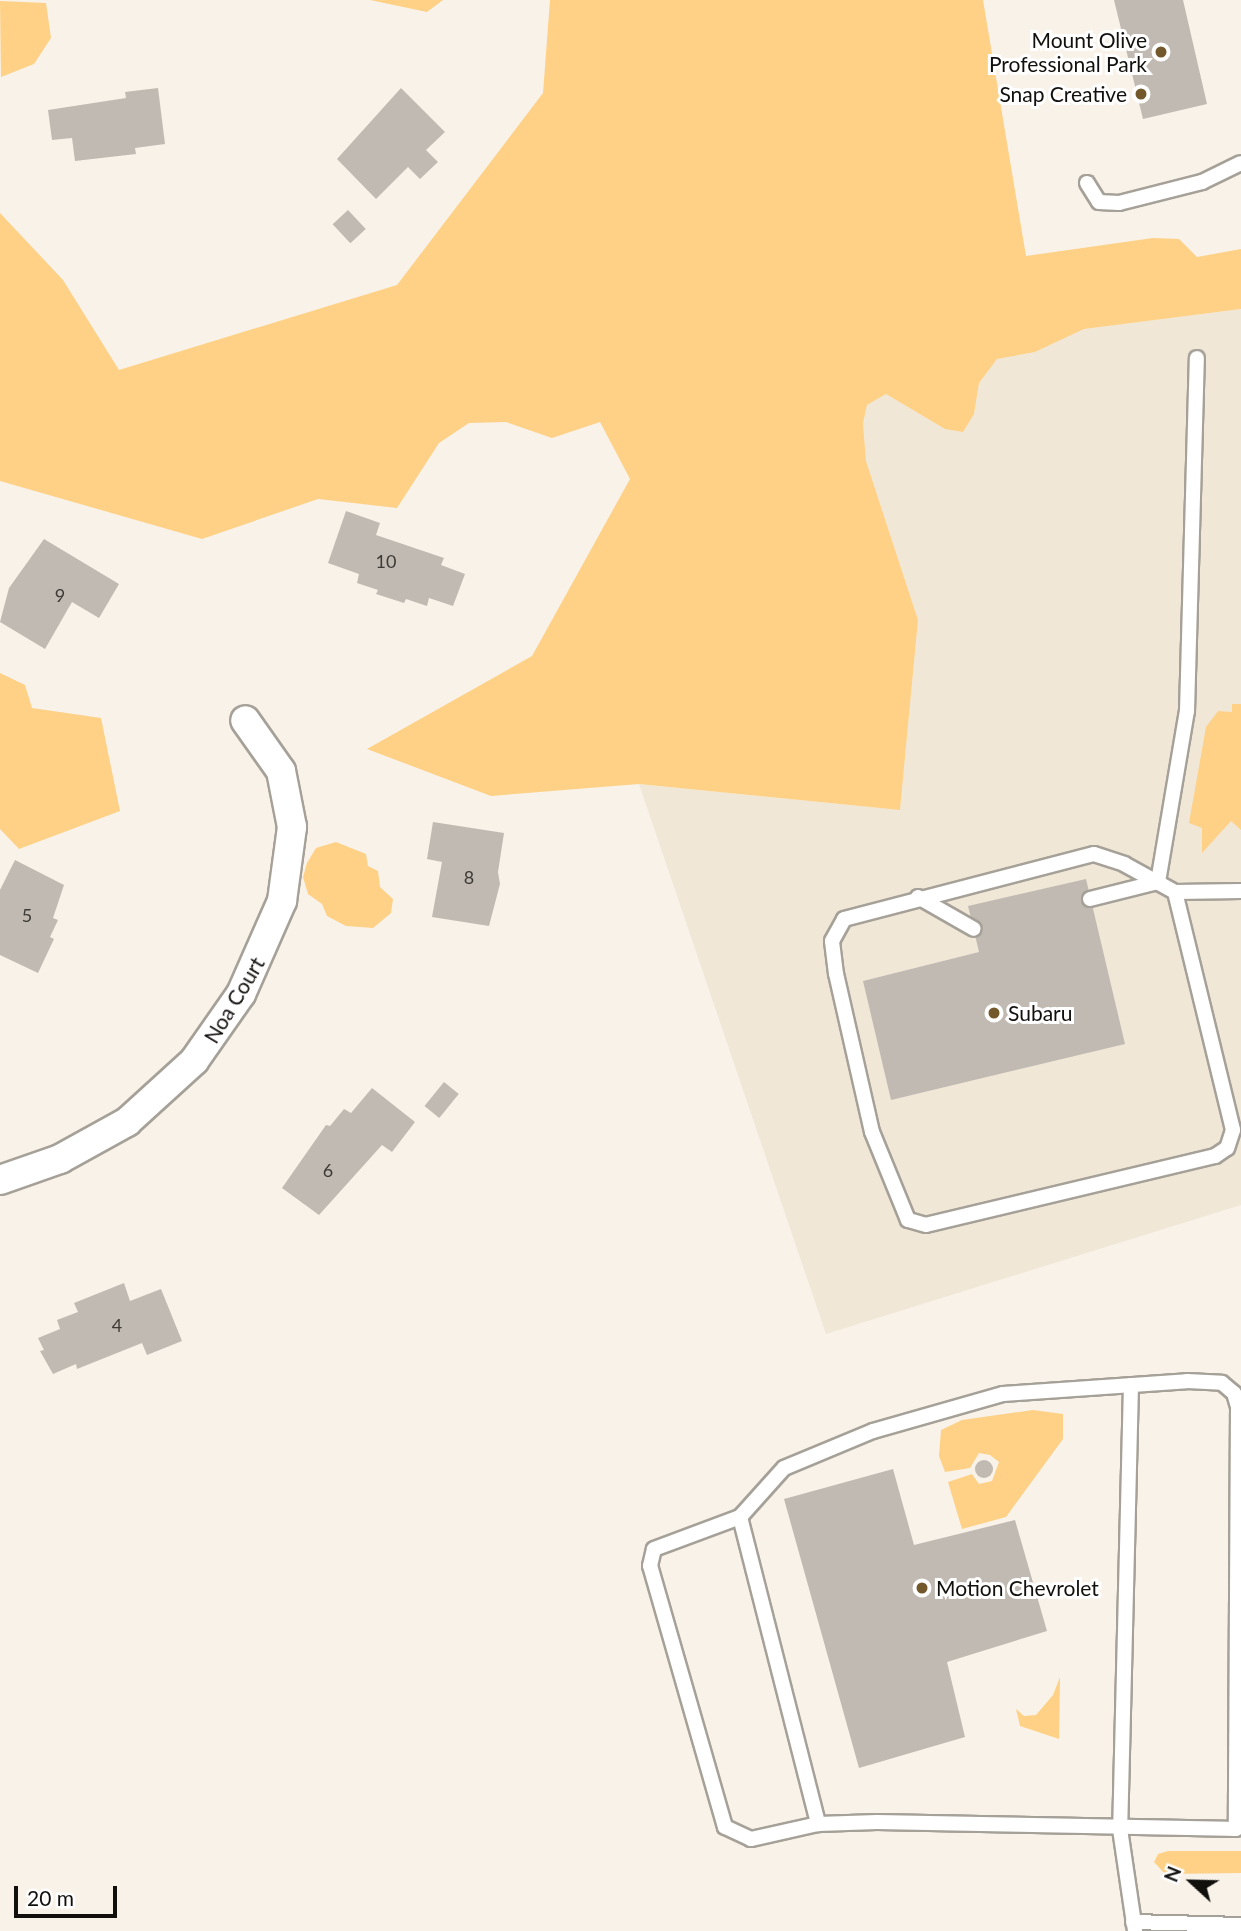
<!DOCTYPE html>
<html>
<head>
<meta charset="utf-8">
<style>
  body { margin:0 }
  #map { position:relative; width:1241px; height:1931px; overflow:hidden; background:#f8f2e9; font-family:Lato,sans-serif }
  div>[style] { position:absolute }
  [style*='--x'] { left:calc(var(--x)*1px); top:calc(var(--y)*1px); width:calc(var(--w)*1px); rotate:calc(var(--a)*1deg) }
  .built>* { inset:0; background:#f0e7d7 }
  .green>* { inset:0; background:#fed186 }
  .building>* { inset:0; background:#c0bab2; transform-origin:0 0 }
  .round { border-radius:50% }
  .roads { filter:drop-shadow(2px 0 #a6a198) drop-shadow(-2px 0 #a6a198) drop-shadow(0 2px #a6a198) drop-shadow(0 -2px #a6a198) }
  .service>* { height:14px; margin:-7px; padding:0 7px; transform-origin:7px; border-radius:7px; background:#fff }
  .minor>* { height:28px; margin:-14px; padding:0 14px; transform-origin:14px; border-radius:14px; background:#fff }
  .dots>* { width:19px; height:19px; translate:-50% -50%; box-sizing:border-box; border:4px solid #fff; border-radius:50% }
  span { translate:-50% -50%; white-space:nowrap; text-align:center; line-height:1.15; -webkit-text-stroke:6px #fff; paint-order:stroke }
  .number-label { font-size:18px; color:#3e3a36 }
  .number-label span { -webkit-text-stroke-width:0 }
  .poi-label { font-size:21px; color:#12100d }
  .right { translate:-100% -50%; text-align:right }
  .left { translate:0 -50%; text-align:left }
  .street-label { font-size:21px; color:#12100d }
  .north { position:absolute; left:1157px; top:1847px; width:70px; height:70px; -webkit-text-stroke:5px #fff; paint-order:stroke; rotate:292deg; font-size:19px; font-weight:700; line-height:28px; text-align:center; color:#12100d }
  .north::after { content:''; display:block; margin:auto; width:24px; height:32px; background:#12100d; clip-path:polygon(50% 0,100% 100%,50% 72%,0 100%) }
  .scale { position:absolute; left:14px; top:1886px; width:103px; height:32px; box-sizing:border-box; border:4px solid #12100d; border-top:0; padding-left:9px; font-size:21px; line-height:24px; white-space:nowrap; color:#12100d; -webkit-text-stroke:5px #fff; paint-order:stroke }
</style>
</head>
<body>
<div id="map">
  <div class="built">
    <i style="clip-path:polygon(1241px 309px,1241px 1205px,826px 1334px,639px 784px,900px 810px,918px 620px,866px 461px,863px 423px,867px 405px,886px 394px,945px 429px,974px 414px,979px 383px,996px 359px,1035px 352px,1084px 329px)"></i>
  </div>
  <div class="green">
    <i style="clip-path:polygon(370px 0,443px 0,427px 12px)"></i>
    <i style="clip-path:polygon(550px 0,983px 0,1026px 256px,1153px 238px,1179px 239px,1197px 257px,1241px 249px,1241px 309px,1084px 329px,1035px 352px,997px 359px,979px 383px,974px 414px,963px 432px,945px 429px,886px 394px,867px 405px,863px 423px,866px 461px,918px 620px,900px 810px,639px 784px,491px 796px,367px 749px,532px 656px,630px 479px,600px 422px,552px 438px,506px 422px,469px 423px,439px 443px,397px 508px,318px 499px,202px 539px,0 481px,0 213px,63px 280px,119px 370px,397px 285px,543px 93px)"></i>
    <i style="clip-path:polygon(0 1px,46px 3px,51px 38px,34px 64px,1px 77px)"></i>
    <i style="clip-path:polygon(0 673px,25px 685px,32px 708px,101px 718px,120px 811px,19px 849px,0 829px)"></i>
    <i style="clip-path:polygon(1232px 704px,1241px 704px,1241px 830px,1231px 821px,1202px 853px,1202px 828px,1189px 823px,1206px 727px,1218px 711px,1232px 712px)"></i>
    <i style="clip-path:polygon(336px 842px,366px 854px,368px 866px,378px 871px,380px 887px,393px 899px,391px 913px,373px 928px,346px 926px,327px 916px,322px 904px,308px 894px,303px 877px,307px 863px,316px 848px)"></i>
    <i style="clip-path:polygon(1033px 1410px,1063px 1414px,1063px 1439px,1006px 1517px,962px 1529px,948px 1482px,972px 1474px,979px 1484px,992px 1481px,999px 1462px,990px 1455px,979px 1453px,970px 1468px,945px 1472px,939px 1456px,941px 1430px,962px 1420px)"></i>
    <i style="clip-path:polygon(1060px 1677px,1059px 1739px,1020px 1726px,1016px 1709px,1024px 1716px,1036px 1715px,1053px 1695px)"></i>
    <i style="clip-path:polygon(1168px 1851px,1241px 1851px,1241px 1873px,1165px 1874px,1154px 1862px,1158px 1854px)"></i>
  </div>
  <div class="building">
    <i style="clip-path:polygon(1114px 0,1183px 0,1207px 104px,1143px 119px)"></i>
    <i style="clip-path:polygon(158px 88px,165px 144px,135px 148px,136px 154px,75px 161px,72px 138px,52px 140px,48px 110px,126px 98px,125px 92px)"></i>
    <i style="clip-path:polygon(401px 88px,445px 132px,426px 150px,438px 162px,420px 179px,408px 167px,376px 199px,337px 159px)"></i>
    <i style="left:348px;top:210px;width:26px;height:21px;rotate:47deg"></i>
    <i style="clip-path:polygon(346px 511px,380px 523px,376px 535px,444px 558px,441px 565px,465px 574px,453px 606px,429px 598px,427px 606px,406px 599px,404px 603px,376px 594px,378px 590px,357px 583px,359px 574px,328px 563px)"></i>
    <i style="clip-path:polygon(44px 539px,119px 584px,99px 618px,72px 602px,45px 649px,0 622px,9px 588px)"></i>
    <i style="clip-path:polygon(433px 822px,504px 833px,498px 872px,500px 884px,489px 926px,432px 917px,442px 862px,427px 859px)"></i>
    <i style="clip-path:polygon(15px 860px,64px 885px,53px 918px,58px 920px,50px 937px,54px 939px,38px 973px,0 955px,0 890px)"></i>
    <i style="clip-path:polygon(1086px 879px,1125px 1044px,891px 1100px,863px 981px,979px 952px,968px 906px)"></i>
    <i style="left:444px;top:1082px;width:19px;height:31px;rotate:39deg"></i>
    <i style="clip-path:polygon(372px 1088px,415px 1122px,392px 1152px,382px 1145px,319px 1215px,282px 1188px,326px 1125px,330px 1126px,344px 1109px,351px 1113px)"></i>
    <i style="clip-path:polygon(124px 1283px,130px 1301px,161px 1289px,182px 1341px,147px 1355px,142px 1343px,77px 1369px,76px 1364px,53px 1374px,40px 1351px,44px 1350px,38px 1338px,60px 1329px,57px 1320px,78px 1312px,74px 1303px)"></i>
    <i class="round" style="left:975px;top:1460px;width:18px;height:18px"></i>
    <i style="clip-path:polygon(893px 1469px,914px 1545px,1015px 1520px,1047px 1631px,947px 1662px,965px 1737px,859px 1768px,784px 1499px)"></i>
  </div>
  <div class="roads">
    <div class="service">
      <i style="--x:1087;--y:183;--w:22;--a:58"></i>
      <i style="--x:1099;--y:202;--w:20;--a:3"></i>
      <i style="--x:1119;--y:203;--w:86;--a:-14.2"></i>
      <i style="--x:1202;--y:182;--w:43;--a:-26"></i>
      <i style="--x:1175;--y:892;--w:245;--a:76.3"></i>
      <i style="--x:1233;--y:1130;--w:19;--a:108"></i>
      <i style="--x:1227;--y:1148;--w:14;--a:146"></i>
      <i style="--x:1215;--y:1156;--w:297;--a:166.6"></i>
      <i style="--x:926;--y:1225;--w:19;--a:-164"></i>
      <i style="--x:908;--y:1220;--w:95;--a:-112.2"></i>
      <i style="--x:872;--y:1132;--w:162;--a:-102.8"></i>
      <i style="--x:836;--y:974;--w:33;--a:-97"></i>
      <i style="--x:832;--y:941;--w:25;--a:-61"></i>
      <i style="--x:844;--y:919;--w:258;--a:-14.6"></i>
      <i style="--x:1094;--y:854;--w:32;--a:18"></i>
      <i style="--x:1124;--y:864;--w:58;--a:28.8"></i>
      <i style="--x:1175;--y:892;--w:66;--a:-0.9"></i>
      <i style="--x:918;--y:897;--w:64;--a:29.7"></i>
      <i style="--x:1090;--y:899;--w:70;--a:-14"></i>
      <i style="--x:1158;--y:882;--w:173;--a:-80.4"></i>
      <i style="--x:1187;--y:711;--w:353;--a:-88.4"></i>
      <i style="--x:1187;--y:1381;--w:35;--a:3"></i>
      <i style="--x:1222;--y:1383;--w:16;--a:40"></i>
      <i style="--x:1234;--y:1393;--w:15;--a:74"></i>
      <i style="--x:1238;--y:1407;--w:422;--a:90.3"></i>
      <i style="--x:1236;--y:1829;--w:359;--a:-178.9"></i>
      <i style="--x:877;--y:1822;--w:59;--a:178.1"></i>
      <i style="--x:818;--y:1824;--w:69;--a:167.4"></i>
      <i style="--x:751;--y:1839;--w:29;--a:-155"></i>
      <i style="--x:725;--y:1827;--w:272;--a:-106"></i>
      <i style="--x:650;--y:1566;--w:17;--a:-77"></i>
      <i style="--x:654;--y:1549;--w:92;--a:-20.4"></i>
      <i style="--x:740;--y:1517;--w:66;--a:-48.1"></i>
      <i style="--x:784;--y:1468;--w:96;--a:-22.6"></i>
      <i style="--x:873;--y:1431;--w:135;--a:-15.9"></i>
      <i style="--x:1003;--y:1394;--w:184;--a:-4"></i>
      <i style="--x:1131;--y:1385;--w:444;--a:91.4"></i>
      <i style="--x:1120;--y:1829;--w:103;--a:81.6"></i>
      <i style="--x:740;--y:1517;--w:317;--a:75.7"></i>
      <i style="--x:1133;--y:1922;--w:108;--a:1.6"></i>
    </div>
    <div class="minor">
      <i style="--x:0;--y:1180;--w:64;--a:-19.3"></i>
      <i style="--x:60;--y:1159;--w:77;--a:-28.9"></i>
      <i style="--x:127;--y:1122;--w:91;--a:-42.3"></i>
      <i style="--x:194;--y:1061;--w:82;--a:-55"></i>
      <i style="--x:241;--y:994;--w:102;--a:-66.2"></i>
      <i style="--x:282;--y:901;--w:75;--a:-82.3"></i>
      <i style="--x:292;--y:827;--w:57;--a:-101.1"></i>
      <i style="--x:281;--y:771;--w:62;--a:-125.2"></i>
    </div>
  </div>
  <div class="dots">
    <i style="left:1161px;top:52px;background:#72582a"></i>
    <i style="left:1141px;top:94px;background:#72582a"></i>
    <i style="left:994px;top:1013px;background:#72582a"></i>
    <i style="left:922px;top:1588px;background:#72582a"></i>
  </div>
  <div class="number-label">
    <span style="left:386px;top:561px">10</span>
    <span style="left:60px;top:595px">9</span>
    <span style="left:469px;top:877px">8</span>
    <span style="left:27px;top:915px">5</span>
    <span style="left:328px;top:1170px">6</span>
    <span style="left:117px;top:1325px">4</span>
  </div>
  <div class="poi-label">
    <span class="right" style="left:1147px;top:52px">Mount Olive<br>Professional Park</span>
    <span class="right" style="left:1127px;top:94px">Snap Creative</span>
    <span class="left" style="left:1008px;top:1013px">Subaru</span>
    <span class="left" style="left:936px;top:1588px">Motion Chevrolet</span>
  </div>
  <div class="street-label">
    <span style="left:234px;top:1000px;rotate:-59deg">Noa Court</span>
  </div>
  <div class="north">N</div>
  <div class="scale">20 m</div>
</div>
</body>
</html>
